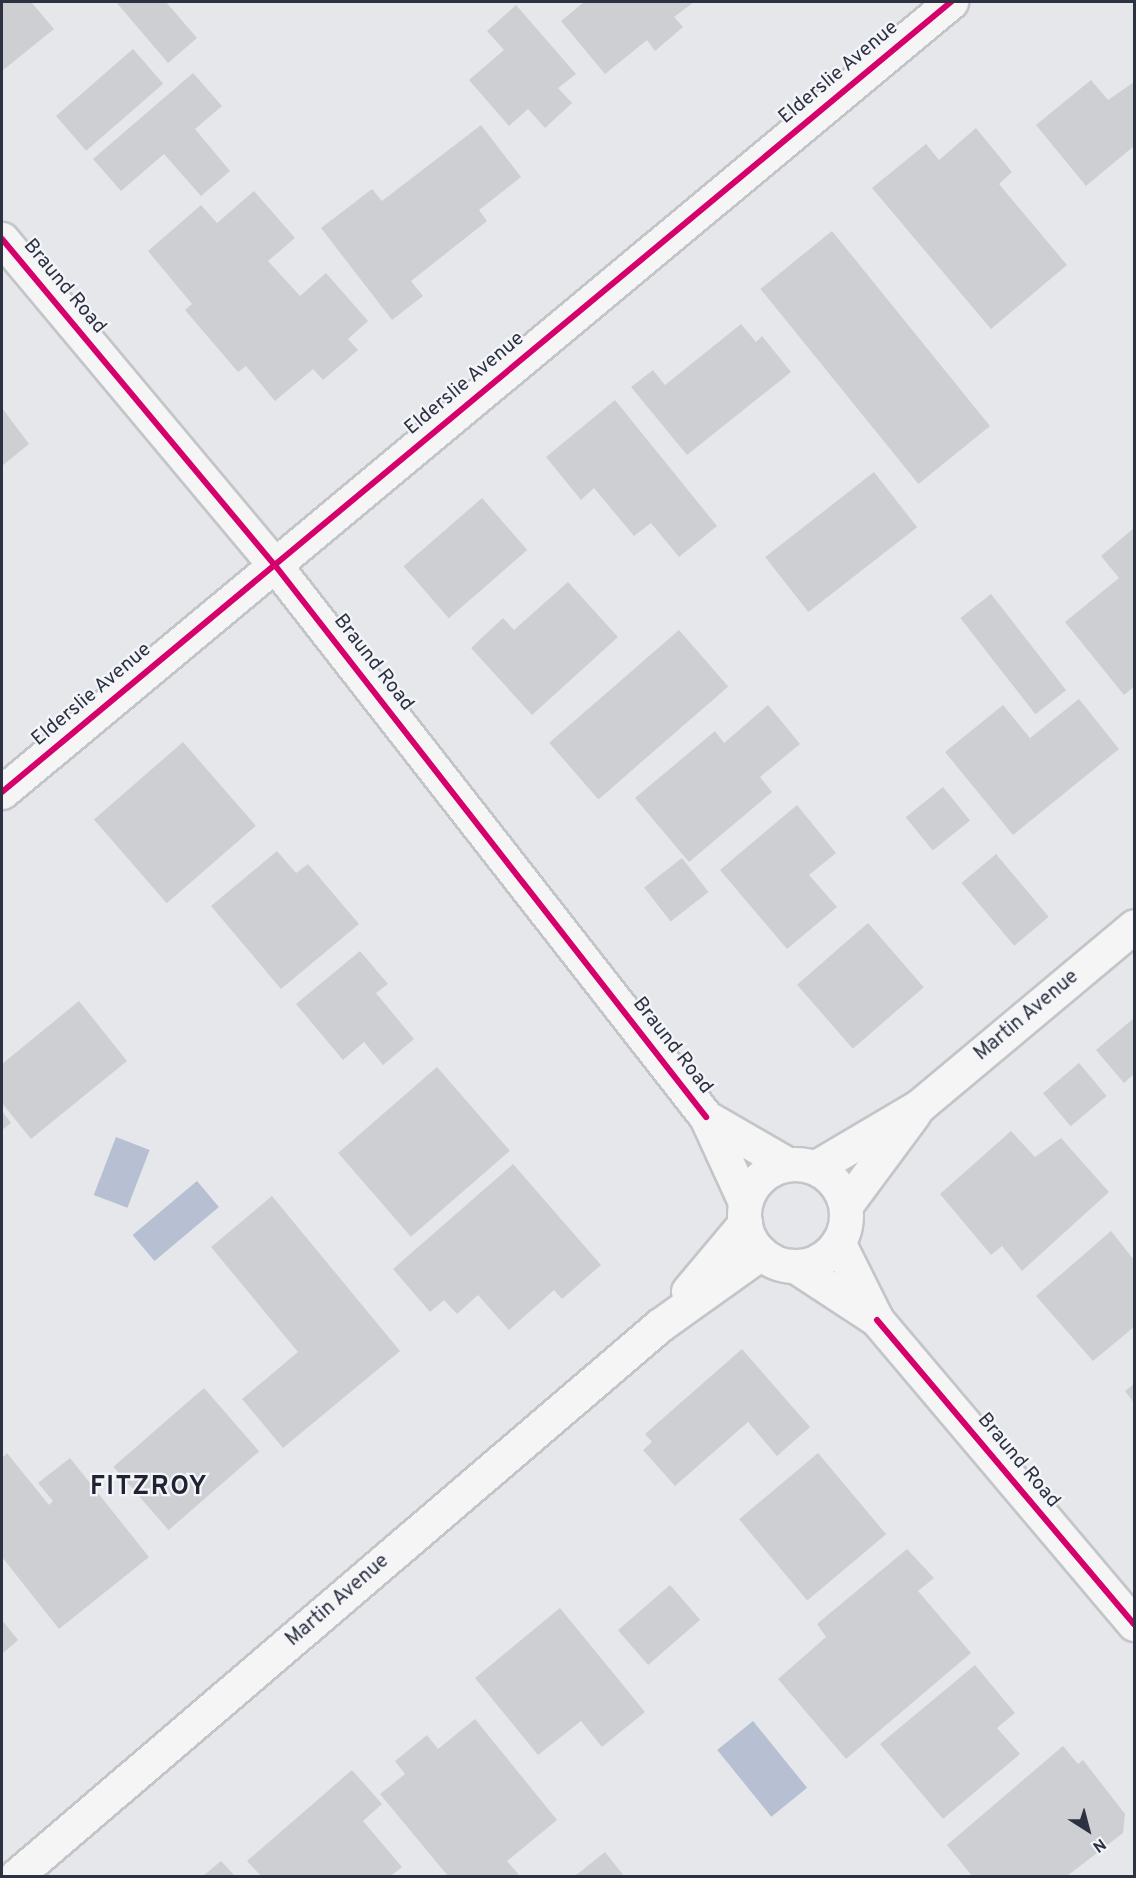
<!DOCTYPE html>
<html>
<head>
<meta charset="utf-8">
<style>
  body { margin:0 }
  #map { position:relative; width:1136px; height:1878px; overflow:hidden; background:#e5e7ea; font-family:Overpass,sans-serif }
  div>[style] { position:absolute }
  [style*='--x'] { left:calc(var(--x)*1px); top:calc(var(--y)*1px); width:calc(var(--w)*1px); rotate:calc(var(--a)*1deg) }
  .water>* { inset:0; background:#b6c0d2; transform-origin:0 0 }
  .building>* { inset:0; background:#cecfd2; transform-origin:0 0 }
  .roads { filter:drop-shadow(2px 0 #c3c5c8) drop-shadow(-2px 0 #c3c5c8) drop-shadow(0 2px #c3c5c8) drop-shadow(0 -2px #c3c5c8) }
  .minor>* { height:33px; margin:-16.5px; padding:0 16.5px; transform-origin:16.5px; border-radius:16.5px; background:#f5f5f6 }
  .minor>.ring { margin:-16.5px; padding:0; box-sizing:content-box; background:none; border:33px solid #f5f5f6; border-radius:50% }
  .cycleway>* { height:6px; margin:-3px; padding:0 3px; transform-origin:3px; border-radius:3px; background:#d6006c }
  span { translate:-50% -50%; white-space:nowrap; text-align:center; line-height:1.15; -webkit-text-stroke:4.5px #f4f5f8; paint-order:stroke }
  .street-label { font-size:20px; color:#2d3242 }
  .district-label { font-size:26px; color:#1f2333; font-weight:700; letter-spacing:1.5px }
  .frame { position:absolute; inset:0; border:3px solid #2d3242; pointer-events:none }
  .north { position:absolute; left:1058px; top:1800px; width:60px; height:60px; -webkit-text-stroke:4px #f4f5f8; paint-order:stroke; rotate:144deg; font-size:16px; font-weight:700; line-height:24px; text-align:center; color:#2d3242 }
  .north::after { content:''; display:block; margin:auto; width:21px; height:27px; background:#2d3242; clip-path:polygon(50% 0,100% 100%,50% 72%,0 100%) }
</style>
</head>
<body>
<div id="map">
  <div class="water">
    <i style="left:116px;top:1137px;width:36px;height:62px;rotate:21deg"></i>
    <i style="left:197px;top:1181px;width:34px;height:84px;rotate:50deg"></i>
    <i style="left:753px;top:1721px;width:86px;height:46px;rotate:51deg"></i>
  </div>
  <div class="building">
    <i style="clip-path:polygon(31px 2px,54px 29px,2px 71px,2px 3px)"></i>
    <i style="clip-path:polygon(116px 2px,166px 2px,197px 38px,168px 63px)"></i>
    <i style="clip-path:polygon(584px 2px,694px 2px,674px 17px,683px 27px,655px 51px,647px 40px,605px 74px,561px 21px)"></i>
    <i style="clip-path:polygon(516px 5px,576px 74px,558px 88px,572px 103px,545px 128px,528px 109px,509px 126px,469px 80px,504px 50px,487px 31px)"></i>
    <i style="left:133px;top:49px;width:46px;height:102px;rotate:49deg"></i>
    <i style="clip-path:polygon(193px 73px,222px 106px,195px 129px,230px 171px,201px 196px,164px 154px,121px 191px,93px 159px)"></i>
    <i style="clip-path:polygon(1091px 80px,1108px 100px,1134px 82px,1134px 146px,1086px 186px,1036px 125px)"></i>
    <i style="clip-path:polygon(481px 125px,521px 177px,479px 210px,487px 221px,411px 281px,423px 296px,392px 320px,321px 228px,372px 189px,382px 201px)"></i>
    <i style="clip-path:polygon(976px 128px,1012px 172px,999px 184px,1067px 265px,991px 329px,872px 188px,926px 144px,939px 160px)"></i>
    <i style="clip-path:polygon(254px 191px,295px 238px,268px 261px,300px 296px,326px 273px,368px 321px,348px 339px,358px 350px,323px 380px,313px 369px,275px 401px,246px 366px,238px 372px,185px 310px,192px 304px,148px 251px,201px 205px,217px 223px)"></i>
    <i style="left:832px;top:231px;width:251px;height:92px;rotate:51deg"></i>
    <i style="clip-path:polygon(741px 324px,756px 342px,762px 336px,791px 372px,687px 455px,631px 387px,653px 370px,665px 385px)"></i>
    <i style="clip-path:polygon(615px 400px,717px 526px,679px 557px,651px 523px,634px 536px,594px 488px,581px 500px,546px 457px)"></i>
    <i style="clip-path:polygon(2px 408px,29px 444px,2px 466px)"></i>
    <i style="left:874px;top:472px;width:70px;height:138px;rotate:52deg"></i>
    <i style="left:482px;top:498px;width:69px;height:104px;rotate:49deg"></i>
    <i style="clip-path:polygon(1134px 528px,1134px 687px,1124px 695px,1065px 622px,1119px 578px,1101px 556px)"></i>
    <i style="clip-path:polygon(568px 582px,618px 637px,532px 715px,471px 648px,503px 618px,514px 630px)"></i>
    <i style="left:991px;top:594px;width:122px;height:39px;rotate:52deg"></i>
    <i style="left:679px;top:630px;width:75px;height:172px;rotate:49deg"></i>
    <i style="clip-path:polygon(1079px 699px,1119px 749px,1013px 835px,945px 752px,1003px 705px,1030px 738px)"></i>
    <i style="clip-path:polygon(768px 705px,800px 744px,760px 777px,772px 792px,689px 862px,635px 798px,715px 731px,724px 743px)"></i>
    <i style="left:183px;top:742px;width:111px;height:118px;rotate:49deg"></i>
    <i style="left:943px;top:787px;width:43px;height:48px;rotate:51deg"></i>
    <i style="clip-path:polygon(797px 805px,836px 853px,809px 875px,837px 907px,787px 949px,720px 870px)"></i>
    <i style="clip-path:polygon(277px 851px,296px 873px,308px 864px,359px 924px,281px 989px,211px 906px)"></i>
    <i style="left:996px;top:854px;width:82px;height:45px;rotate:50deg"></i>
    <i style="left:682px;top:858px;width:43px;height:48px;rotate:52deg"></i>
    <i style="left:868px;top:923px;width:85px;height:94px;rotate:49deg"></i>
    <i style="clip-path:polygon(360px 951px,388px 984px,376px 993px,414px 1039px,383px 1065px,364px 1042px,343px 1060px,296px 1004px)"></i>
    <i style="clip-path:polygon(79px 1001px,127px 1061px,31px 1139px,2px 1103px,2px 1064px)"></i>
    <i style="clip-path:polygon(1134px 1018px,1134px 1074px,1124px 1083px,1096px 1050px)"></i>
    <i style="left:1079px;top:1063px;width:43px;height:47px;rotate:50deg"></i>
    <i style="left:437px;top:1067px;width:111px;height:131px;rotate:49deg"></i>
    <i style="clip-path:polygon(2px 1111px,11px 1123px,2px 1130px)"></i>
    <i style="clip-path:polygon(1011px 1131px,1035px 1157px,1061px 1138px,1109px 1192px,1022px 1271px,1002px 1246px,991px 1255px,940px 1194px)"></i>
    <i style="clip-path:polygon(513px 1164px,601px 1265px,562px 1299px,554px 1290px,509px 1330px,478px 1295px,457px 1314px,444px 1300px,430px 1312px,393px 1269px)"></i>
    <i style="clip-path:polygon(272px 1196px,400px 1351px,283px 1448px,242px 1399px,298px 1352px,211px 1247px)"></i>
    <i style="clip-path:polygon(1111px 1231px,1134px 1260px,1134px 1327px,1093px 1361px,1036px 1296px)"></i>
    <i style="clip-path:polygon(742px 1349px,810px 1427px,777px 1456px,748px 1422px,675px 1486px,643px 1450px,652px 1442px,645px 1434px)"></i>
    <i style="clip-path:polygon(1134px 1384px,1134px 1403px,1125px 1391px)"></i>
    <i style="left:204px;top:1388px;width:84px;height:120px;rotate:49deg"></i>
    <i style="clip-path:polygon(7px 1453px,49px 1505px,53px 1501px,38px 1483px,70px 1458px,149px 1557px,59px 1629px,2px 1557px,2px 1458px)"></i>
    <i style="left:818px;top:1453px;width:106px;height:103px;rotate:50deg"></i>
    <i style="clip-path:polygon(907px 1549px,934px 1578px,918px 1591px,971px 1653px,846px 1759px,778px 1679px,826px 1637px,817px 1624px)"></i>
    <i style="left:670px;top:1585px;width:46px;height:69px;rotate:49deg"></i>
    <i style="clip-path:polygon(560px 1608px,645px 1712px,602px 1747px,581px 1721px,538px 1755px,475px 1678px)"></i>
    <i style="clip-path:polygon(2px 1620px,18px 1640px,2px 1654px)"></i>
    <i style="clip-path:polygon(975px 1665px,1015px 1713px,997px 1728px,1020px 1754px,943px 1819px,880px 1744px)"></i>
    <i style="clip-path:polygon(475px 1719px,557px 1820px,507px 1861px,520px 1876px,448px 1876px,380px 1794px,405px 1774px,395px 1761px,427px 1735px,438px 1749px)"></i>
    <i style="clip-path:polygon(1063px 1746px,1078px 1764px,1083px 1760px,1125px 1814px,1123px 1833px,1067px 1876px,972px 1876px,947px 1845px)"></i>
    <i style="clip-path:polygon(352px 1770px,382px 1804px,363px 1821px,402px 1867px,391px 1876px,261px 1876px,247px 1861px)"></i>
    <i style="clip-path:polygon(605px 1852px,624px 1876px,575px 1876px)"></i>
    <i style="clip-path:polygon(221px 1861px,235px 1876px,203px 1876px)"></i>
  </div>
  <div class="roads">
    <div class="minor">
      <i style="--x:2;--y:239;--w:424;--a:50.1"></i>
      <i style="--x:274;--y:564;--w:702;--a:52"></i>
      <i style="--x:706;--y:1117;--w:94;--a:65.4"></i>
      <i style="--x:2;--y:792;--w:1235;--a:-39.78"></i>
      <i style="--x:706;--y:1117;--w:94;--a:30.1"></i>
      <i class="ring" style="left:744px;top:1164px;width:69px;height:69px"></i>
      <i style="--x:816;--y:1167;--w:120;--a:-30.6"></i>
      <i style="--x:919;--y:1106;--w:280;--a:-39.9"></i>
      <i style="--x:846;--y:1205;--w:114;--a:-53.5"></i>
      <i style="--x:838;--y:1242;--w:87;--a:63.4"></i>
      <i style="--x:877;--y:1320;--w:398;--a:49.8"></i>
      <i style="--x:798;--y:1268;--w:93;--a:33.2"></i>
      <i style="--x:688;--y:1291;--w:89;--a:-50"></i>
      <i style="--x:16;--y:1876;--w:848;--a:-40.55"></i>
      <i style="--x:660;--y:1325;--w:124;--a:-35.5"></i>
    </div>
  </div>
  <div class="cycleway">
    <i style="--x:2;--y:239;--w:424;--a:50.1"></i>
    <i style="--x:274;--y:564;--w:702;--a:52"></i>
    <i style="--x:2;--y:792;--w:1235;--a:-39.78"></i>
    <i style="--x:877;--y:1320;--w:398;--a:49.8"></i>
  </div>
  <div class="street-label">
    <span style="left:839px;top:73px;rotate:-40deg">Elderslie Avenue</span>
    <span style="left:64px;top:287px;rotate:50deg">Braund Road</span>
    <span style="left:465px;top:384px;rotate:-40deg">Elderslie Avenue</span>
    <span style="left:373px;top:663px;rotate:52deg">Braund Road</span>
    <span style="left:92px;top:695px;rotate:-40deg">Elderslie Avenue</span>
    <span style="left:1027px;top:1016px;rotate:-40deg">Martin Avenue</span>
    <span style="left:672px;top:1046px;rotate:52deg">Braund Road</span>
    <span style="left:1018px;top:1461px;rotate:50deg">Braund Road</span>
    <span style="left:338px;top:1601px;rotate:-41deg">Martin Avenue</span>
  </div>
  <div class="district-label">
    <span style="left:149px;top:1488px">FITZROY</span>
  </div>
  <div class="frame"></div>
  <div class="north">N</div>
</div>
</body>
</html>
